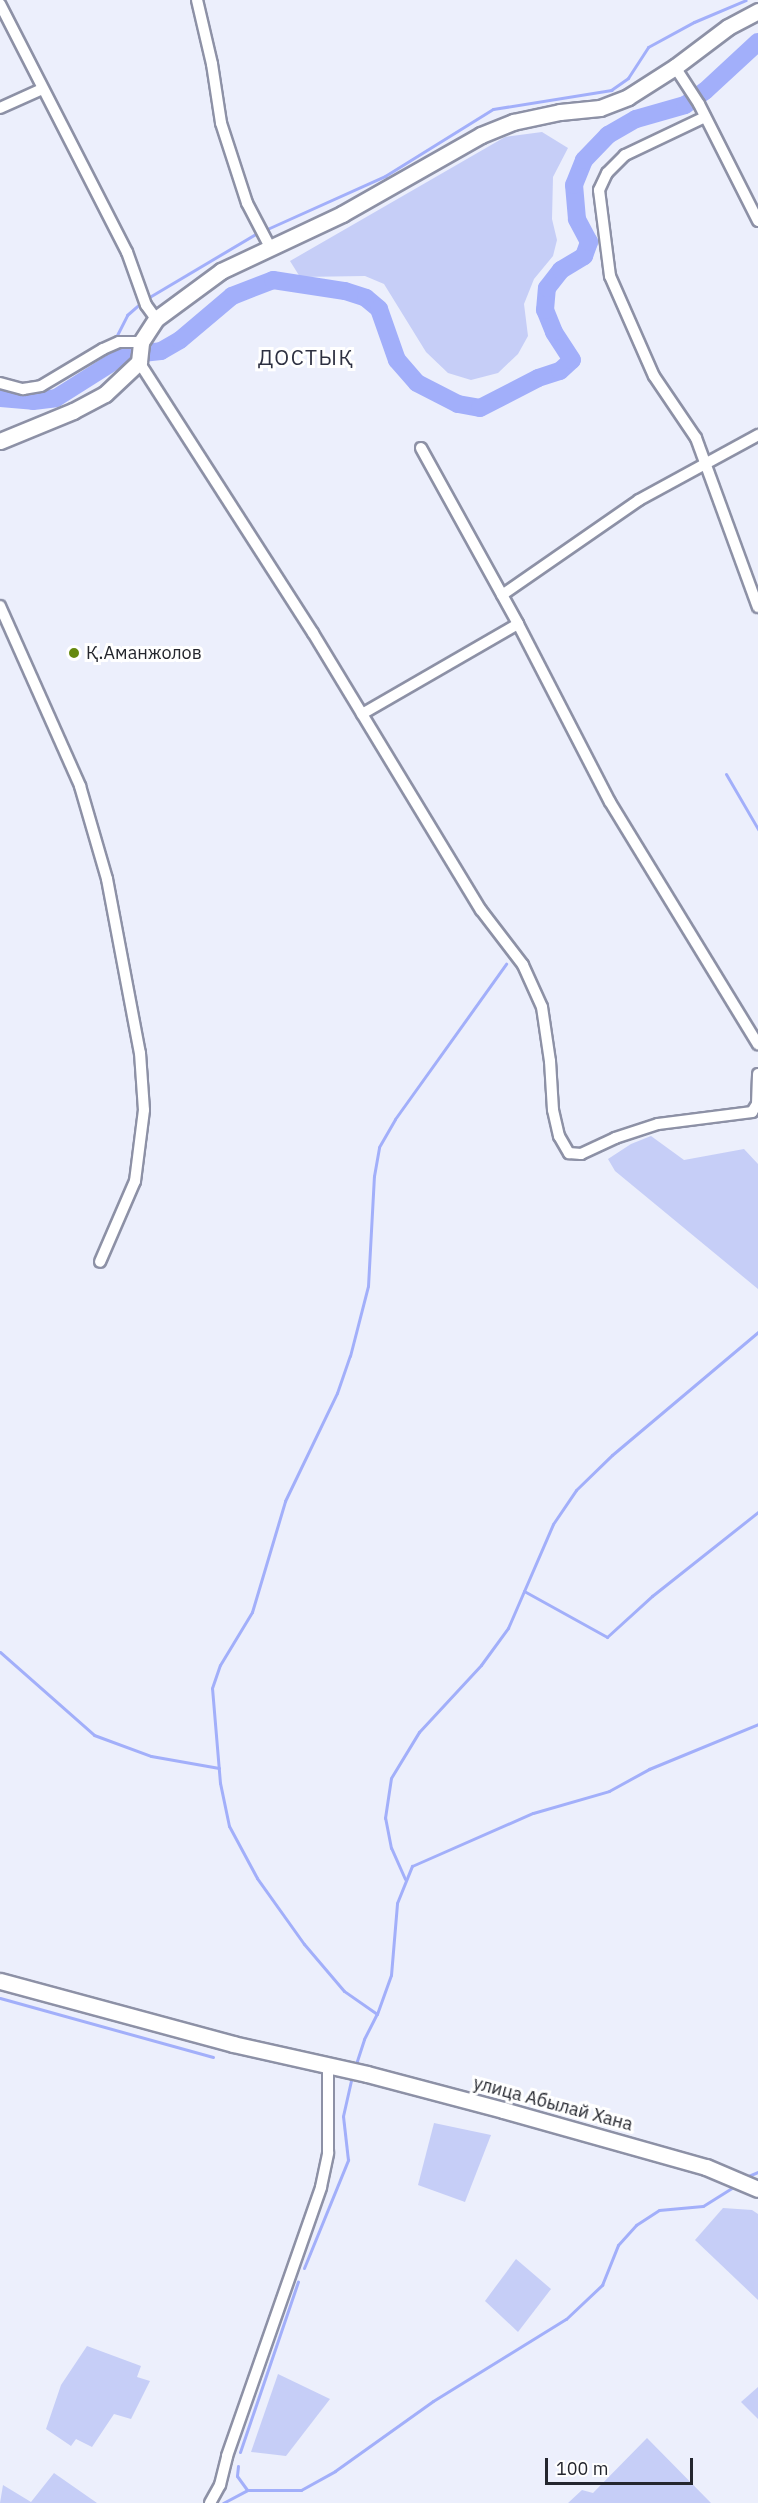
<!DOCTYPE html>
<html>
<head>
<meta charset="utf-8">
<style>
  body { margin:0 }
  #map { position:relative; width:758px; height:2503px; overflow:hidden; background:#eceffc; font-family:"IBM Plex Sans",sans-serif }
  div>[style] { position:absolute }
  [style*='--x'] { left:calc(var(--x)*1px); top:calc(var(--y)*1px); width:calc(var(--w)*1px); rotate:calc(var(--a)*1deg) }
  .green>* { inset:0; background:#c6cef7 }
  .stream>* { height:3px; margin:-1.5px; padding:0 1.5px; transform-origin:1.5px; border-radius:1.5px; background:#a2affa }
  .river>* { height:18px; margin:-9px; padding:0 9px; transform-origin:9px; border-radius:9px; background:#a2affa }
  .roads { filter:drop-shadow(2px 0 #8d91a6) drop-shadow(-2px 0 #8d91a6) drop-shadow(0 2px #8d91a6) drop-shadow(0 -2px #8d91a6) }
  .minor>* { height:10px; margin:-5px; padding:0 5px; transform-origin:5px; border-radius:5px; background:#fff }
  .secondary>* { height:15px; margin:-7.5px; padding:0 7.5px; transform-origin:7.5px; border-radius:7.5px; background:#fff }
  .dots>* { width:16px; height:16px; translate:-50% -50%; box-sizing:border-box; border:3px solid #fff; border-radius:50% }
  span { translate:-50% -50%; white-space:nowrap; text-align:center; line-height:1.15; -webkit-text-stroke:6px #fff; paint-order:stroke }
  .poi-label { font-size:18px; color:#24262e }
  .left { translate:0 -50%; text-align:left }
  .street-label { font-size:18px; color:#24262e }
  .quarter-label { font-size:21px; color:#2d3041; letter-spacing:1.5px }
  .scale { position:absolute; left:545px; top:2458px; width:148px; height:27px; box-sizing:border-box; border:3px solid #24262e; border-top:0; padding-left:8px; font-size:18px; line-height:21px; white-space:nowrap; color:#24262e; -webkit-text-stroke:4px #fff; paint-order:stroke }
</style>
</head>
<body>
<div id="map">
  <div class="green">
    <i style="clip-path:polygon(542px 132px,568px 148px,553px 177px,552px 219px,557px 240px,553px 256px,534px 279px,524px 304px,528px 336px,518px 354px,498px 373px,471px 380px,448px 373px,426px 352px,384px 284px,365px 276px,300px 277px,290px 261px,505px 137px)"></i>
    <i style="clip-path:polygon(651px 1136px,684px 1160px,744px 1149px,758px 1164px,758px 1289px,615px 1171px,608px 1159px,631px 1144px)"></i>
    <i style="clip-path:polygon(434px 2123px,491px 2135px,465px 2202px,418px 2185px)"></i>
    <i style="clip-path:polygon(723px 2208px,752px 2210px,758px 2214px,758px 2300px,695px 2240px)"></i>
    <i style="clip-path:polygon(516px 2259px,551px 2289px,518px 2332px,485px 2301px)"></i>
    <i style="clip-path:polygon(87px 2346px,141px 2366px,137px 2377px,150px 2381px,131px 2419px,114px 2414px,92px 2447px,76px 2439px,71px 2446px,46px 2429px,61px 2385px)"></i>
    <i style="clip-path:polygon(278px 2374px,330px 2399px,286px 2456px,251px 2452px)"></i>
    <i style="clip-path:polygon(758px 2387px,758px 2419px,741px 2402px)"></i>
    <i style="clip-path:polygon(647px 2438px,711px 2503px,568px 2503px,582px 2490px,593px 2493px)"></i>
    <i style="clip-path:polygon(54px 2473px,97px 2503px,0 2503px,3px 2485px,31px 2502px)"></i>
  </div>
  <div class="stream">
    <i style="--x:265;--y:230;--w:132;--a:-24.2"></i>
    <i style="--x:385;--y:176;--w:127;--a:-31.8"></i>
    <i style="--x:493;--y:109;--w:120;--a:-9.1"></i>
    <i style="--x:611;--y:90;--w:21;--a:-35"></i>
    <i style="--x:628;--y:78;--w:37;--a:-57"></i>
    <i style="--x:648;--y:47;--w:52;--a:-28.5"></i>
    <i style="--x:694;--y:22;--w:56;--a:-22.9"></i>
    <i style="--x:146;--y:299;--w:131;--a:-30.7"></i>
    <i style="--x:114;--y:341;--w:29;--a:-63"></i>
    <i style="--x:127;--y:315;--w:18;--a:-41"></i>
    <i style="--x:108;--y:366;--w:19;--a:-78"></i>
    <i style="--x:726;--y:774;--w:64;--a:59.8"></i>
    <i style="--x:524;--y:1591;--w:95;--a:29"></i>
    <i style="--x:607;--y:1637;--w:61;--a:-42.3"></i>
    <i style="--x:652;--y:1596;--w:135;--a:-38.4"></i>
    <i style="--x:0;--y:1652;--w:125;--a:41.4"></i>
    <i style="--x:94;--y:1735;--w:61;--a:20.2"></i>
    <i style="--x:151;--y:1756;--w:69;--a:10"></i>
    <i style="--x:405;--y:1879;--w:34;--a:-114"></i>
    <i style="--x:391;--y:1848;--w:31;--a:-101"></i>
    <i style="--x:385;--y:1818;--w:40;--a:-81.5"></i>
    <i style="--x:391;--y:1778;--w:54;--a:-58.7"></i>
    <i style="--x:419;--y:1732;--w:91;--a:-47.2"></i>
    <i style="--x:481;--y:1665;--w:46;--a:-53.9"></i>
    <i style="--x:508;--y:1628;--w:113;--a:-66.6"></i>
    <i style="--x:553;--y:1524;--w:41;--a:-55.9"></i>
    <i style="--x:576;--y:1490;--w:50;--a:-44.2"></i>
    <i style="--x:612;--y:1455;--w:191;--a:-40.1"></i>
    <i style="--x:0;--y:1998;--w:221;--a:15.5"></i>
    <i style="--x:377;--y:2014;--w:40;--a:-145.1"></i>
    <i style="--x:344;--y:1991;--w:62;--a:-130.4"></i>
    <i style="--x:304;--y:1944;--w:81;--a:-125.5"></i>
    <i style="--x:257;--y:1878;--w:59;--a:-118.3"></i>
    <i style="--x:229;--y:1826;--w:44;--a:-101.8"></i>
    <i style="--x:220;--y:1783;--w:95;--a:-94.8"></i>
    <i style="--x:212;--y:1688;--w:24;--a:-71"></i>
    <i style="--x:220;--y:1665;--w:62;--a:-58.9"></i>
    <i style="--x:252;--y:1612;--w:116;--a:-73.4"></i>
    <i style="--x:285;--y:1501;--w:120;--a:-64.3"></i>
    <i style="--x:337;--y:1393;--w:39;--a:-71"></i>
    <i style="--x:350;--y:1356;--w:72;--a:-75.6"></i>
    <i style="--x:368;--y:1286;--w:110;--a:-86.9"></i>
    <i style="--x:374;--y:1176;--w:29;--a:-80"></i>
    <i style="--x:379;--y:1147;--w:32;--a:-60"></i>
    <i style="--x:395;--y:1119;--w:191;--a:-54.4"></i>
    <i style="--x:355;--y:2067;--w:29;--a:-72"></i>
    <i style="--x:364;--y:2039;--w:28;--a:-63"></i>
    <i style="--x:377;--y:2014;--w:41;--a:-70.3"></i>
    <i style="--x:391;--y:1975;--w:72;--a:-85.2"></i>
    <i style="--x:397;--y:1903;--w:40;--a:-68"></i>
    <i style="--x:412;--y:1866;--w:132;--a:-23.7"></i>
    <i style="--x:533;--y:1813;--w:79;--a:-16.1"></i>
    <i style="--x:609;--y:1791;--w:46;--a:-28.8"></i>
    <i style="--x:649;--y:1769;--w:118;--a:-22.4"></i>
    <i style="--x:746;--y:2177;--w:13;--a:-23"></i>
    <i style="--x:304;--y:2268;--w:117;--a:-67.8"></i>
    <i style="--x:348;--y:2160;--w:44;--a:-96.5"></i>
    <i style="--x:343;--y:2116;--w:41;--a:-77.3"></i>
    <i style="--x:240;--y:2452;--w:180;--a:-71.2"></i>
    <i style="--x:238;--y:2466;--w:10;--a:96"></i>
    <i style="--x:237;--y:2476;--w:17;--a:54"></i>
    <i style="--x:223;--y:2503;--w:27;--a:-28"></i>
    <i style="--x:247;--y:2490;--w:54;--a:0"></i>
    <i style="--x:301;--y:2490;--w:39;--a:-29"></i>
    <i style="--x:335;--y:2471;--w:120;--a:-35.5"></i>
    <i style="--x:433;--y:2401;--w:156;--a:-31.7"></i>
    <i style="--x:566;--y:2319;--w:50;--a:-43.4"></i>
    <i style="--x:602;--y:2285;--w:43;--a:-68.2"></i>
    <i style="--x:618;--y:2245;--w:27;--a:-48"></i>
    <i style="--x:636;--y:2225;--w:27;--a:-33"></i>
    <i style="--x:659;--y:2210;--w:44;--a:-5.2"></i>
    <i style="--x:703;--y:2206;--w:39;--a:-32"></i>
  </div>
  <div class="river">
    <i style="--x:0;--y:398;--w:33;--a:5"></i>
    <i style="--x:33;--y:401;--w:23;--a:-7"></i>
    <i style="--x:56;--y:398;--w:80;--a:-32.3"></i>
    <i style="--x:124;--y:355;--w:37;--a:-6"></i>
    <i style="--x:161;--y:351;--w:22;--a:-30"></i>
    <i style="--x:180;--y:340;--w:68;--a:-40.2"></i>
    <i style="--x:232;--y:296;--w:44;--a:-21.3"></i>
    <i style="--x:273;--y:280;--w:73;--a:8.7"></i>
    <i style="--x:345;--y:291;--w:22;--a:18"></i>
    <i style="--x:366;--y:298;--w:17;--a:40"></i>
    <i style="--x:379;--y:309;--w:54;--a:70.6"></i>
    <i style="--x:397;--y:360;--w:30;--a:49"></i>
    <i style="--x:417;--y:383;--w:46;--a:27.1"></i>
    <i style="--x:458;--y:404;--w:22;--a:10"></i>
    <i style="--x:480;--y:408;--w:65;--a:-27.3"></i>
    <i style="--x:538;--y:378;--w:23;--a:-18"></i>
    <i style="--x:560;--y:371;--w:16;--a:-43"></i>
    <i style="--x:572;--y:360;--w:33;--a:-123"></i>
    <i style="--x:554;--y:332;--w:24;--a:-112"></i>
    <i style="--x:545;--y:310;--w:22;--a:-85"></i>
    <i style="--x:547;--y:288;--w:23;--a:-52"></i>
    <i style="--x:561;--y:270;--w:27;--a:-31"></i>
    <i style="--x:584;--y:256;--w:15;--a:-70"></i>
    <i style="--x:589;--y:242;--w:26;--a:-118"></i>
    <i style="--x:577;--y:219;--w:34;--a:-95"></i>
    <i style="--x:574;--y:185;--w:27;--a:-68"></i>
    <i style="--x:584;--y:160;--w:35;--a:-46"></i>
    <i style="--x:608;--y:135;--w:32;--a:-30"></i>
    <i style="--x:636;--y:119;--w:51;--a:-15.9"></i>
    <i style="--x:685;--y:105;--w:24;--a:-35"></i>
    <i style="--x:705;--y:91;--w:72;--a:-42.8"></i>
  </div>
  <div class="roads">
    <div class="minor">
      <i style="--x:197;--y:0;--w:66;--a:76.8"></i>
      <i style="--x:212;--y:64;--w:60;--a:81.3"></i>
      <i style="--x:221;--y:123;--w:84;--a:72"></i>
      <i style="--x:247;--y:203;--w:52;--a:62.4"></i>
      <i style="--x:0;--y:4;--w:279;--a:62.9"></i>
      <i style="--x:127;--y:252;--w:56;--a:70.3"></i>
      <i style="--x:146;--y:305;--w:17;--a:54"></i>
      <i style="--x:675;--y:67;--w:44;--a:57"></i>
      <i style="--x:699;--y:104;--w:131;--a:63.2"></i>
      <i style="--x:0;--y:108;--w:46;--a:-24.3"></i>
      <i style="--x:705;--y:117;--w:89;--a:154.6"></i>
      <i style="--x:625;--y:155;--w:25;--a:135"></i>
      <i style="--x:607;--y:173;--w:19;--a:115"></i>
      <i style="--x:599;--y:190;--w:87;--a:82.7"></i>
      <i style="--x:610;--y:276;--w:109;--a:66.3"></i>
      <i style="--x:654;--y:376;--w:75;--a:55.9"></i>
      <i style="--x:696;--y:438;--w:180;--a:69.9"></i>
      <i style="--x:139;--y:362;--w:322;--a:57.3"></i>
      <i style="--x:313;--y:633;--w:324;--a:58.8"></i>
      <i style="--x:481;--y:910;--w:69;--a:52.6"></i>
      <i style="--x:523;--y:965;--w:46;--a:65.7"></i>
      <i style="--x:542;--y:1007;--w:55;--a:81.6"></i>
      <i style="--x:550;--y:1061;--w:49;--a:86.5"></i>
      <i style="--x:553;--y:1110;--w:27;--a:77"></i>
      <i style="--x:559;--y:1136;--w:20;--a:60"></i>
      <i style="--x:569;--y:1153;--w:12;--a:5"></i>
      <i style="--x:581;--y:1154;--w:38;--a:-25"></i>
      <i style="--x:615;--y:1138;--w:45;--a:-18"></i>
      <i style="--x:658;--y:1124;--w:95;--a:-7.3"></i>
      <i style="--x:752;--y:1112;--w:9;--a:-58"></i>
      <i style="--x:757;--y:1104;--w:30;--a:-88"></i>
      <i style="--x:0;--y:383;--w:24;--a:15"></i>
      <i style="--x:23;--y:389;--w:18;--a:-9"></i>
      <i style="--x:41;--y:386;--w:72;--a:-30.8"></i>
      <i style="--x:103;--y:349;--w:17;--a:-24"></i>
      <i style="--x:119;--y:342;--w:22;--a:0"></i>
      <i style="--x:421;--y:448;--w:201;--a:61.1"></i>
      <i style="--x:518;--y:624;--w:200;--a:62.7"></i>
      <i style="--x:610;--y:802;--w:284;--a:58.6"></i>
      <i style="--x:502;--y:595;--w:167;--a:-34.7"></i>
      <i style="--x:639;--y:500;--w:136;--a:-28.6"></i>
      <i style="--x:0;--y:606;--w:197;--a:66"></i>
      <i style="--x:80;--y:786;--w:97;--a:73.8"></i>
      <i style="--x:107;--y:879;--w:177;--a:79.3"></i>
      <i style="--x:140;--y:1053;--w:57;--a:86"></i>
      <i style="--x:144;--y:1110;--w:72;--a:97.2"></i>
      <i style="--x:135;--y:1181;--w:88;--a:113.4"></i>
      <i style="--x:362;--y:714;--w:180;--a:-30"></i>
      <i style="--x:210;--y:2503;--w:21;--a:-61"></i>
      <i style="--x:220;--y:2485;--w:30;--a:-76"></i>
      <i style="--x:227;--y:2456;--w:285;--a:-70.7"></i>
      <i style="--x:321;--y:2187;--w:35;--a:-78"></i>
      <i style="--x:328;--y:2153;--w:88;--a:-90"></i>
    </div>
    <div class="secondary">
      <i style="--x:0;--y:441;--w:79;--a:-22.3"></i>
      <i style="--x:73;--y:411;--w:36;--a:-28"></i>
      <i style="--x:105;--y:394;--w:47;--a:-43.3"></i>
      <i style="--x:139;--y:362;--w:20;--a:-84"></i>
      <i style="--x:141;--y:342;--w:27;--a:-57"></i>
      <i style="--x:156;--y:319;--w:81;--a:-36.4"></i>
      <i style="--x:221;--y:271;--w:134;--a:-25.2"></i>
      <i style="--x:342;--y:214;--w:160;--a:-29.6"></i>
      <i style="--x:481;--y:135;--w:35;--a:-22"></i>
      <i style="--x:513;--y:122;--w:48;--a:-12"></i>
      <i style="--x:560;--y:112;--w:40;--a:-5.7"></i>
      <i style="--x:600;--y:108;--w:30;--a:-21"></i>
      <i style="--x:628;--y:97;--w:56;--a:-32.6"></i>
      <i style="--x:675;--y:67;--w:66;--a:-37"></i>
      <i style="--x:728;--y:27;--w:34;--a:-28"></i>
      <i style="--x:0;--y:1981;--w:241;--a:15.1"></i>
      <i style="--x:233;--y:2044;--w:137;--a:12.6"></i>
      <i style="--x:367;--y:2074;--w:141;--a:14.8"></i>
      <i style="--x:503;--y:2110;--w:211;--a:15.7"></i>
      <i style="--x:706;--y:2167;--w:56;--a:22.9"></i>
    </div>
  </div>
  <div class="dots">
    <i style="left:74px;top:653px;background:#65890e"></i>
  </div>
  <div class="poi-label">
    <span class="left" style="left:86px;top:653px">Қ.Аманжолов</span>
  </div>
  <div class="street-label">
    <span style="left:553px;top:2104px;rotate:15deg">улица Абылай Хана</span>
  </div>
  <div class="quarter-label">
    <span style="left:306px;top:357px">ДОСТЫҚ</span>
  </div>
  <div class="scale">100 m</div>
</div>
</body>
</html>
